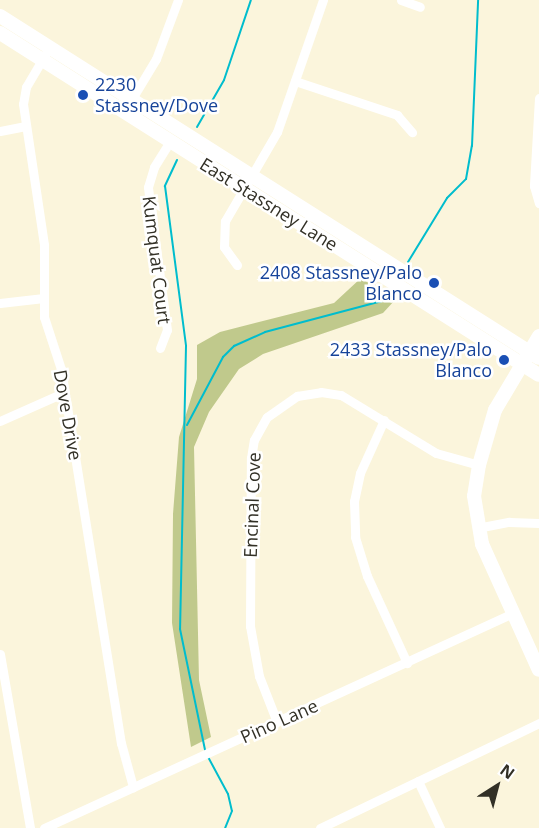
<!DOCTYPE html>
<html>
<head>
<meta charset="utf-8">
<style>
  body { margin:0 }
  #map { position:relative; width:539px; height:828px; overflow:hidden; background:#fbf5dc; font-family:"Open Sans",sans-serif }
  div>[style] { position:absolute }
  [style*='--x'] { left:calc(var(--x)*1px); top:calc(var(--y)*1px); width:calc(var(--w)*1px); rotate:calc(var(--a)*1deg) }
  .green>* { inset:0; background:#c0c98c }
  .stream>* { height:2px; margin:-1px; padding:0 1px; transform-origin:1px; border-radius:1px; background:#00bdcd }
  .street>* { height:9px; margin:-4.5px; padding:0 4.5px; transform-origin:4.5px; border-radius:4.5px; background:#fff }
  .secondary>* { height:14px; margin:-7px; padding:0 7px; transform-origin:7px; border-radius:7px; background:#fff }
  .dots>* { width:16px; height:16px; translate:-50% -50%; box-sizing:border-box; border:3px solid #fff; border-radius:50% }
  span { translate:-50% -50%; white-space:nowrap; text-align:center; line-height:1.15; -webkit-text-stroke:5px #fff; paint-order:stroke }
  .transit-label { font-size:18px; color:#164399 }
  .left { translate:0 -50%; text-align:left }
  .right { translate:-100% -50%; text-align:right }
  .street-label { font-size:18px; color:#323026 }
  .north { position:absolute; left:467px; top:756px; width:60px; height:60px; -webkit-text-stroke:4px #fff; paint-order:stroke; rotate:36deg; font-size:16px; font-weight:700; line-height:24px; text-align:center; color:#323026 }
  .north::after { content:''; display:block; margin:auto; width:21px; height:27px; background:#323026; clip-path:polygon(50% 0,100% 100%,50% 72%,0 100%) }
</style>
</head>
<body>
<div id="map">
  <div class="green">
    <i style="clip-path:polygon(361px 278px,395px 300px,383px 313px,263px 354px,239px 369px,209px 412px,194px 447px,199px 680px,211px 737px,191px 747px,172px 623px,173px 514px,179px 437px,197px 379px,197px 345px,220px 332px,334px 303px)"></i>
  </div>
  <div class="stream">
    <i style="--x:197;--y:127;--w:54;--a:-60.1"></i>
    <i style="--x:224;--y:80;--w:84;--a:-71.4"></i>
    <i style="--x:177;--y:160;--w:29;--a:115"></i>
    <i style="--x:165;--y:186;--w:161;--a:82.5"></i>
    <i style="--x:186;--y:346;--w:283;--a:91.2"></i>
    <i style="--x:180;--y:629;--w:124;--a:78.3"></i>
    <i style="--x:408;--y:262;--w:75;--a:-58.6"></i>
    <i style="--x:447;--y:198;--w:27;--a:-45"></i>
    <i style="--x:466;--y:179;--w:34;--a:-80"></i>
    <i style="--x:472;--y:146;--w:146;--a:-87.6"></i>
    <i style="--x:187;--y:425;--w:77;--a:-62.1"></i>
    <i style="--x:223;--y:357;--w:16;--a:-45"></i>
    <i style="--x:234;--y:346;--w:34;--a:-24"></i>
    <i style="--x:265;--y:332;--w:121;--a:-14.8"></i>
    <i style="--x:382;--y:301;--w:9;--a:-58"></i>
    <i style="--x:207;--y:755;--w:44;--a:61.7"></i>
    <i style="--x:228;--y:794;--w:17;--a:77"></i>
    <i style="--x:232;--y:811;--w:18;--a:112"></i>
  </div>
  <div class="street">
    <i style="--x:401;--y:0;--w:20;--a:20"></i>
    <i style="--x:49;--y:48;--w:45;--a:120.5"></i>
    <i style="--x:26;--y:87;--w:17;--a:100"></i>
    <i style="--x:23;--y:104;--w:143;--a:81.5"></i>
    <i style="--x:44;--y:245;--w:72;--a:90"></i>
    <i style="--x:44;--y:317;--w:55;--a:71.9"></i>
    <i style="--x:61;--y:369;--w:379;--a:80.9"></i>
    <i style="--x:121;--y:743;--w:46;--a:74.7"></i>
    <i style="--x:295;--y:81;--w:108;--a:18.4"></i>
    <i style="--x:397;--y:115;--w:23;--a:49"></i>
    <i style="--x:539;--y:98;--w:88;--a:93.3"></i>
    <i style="--x:534;--y:186;--w:18;--a:74"></i>
    <i style="--x:124;--y:112;--w:62;--a:-58.9"></i>
    <i style="--x:156;--y:59;--w:63;--a:-69.6"></i>
    <i style="--x:0;--y:131;--w:26;--a:-11"></i>
    <i style="--x:237;--y:265;--w:22;--a:-126"></i>
    <i style="--x:224;--y:247;--w:26;--a:-88"></i>
    <i style="--x:225;--y:221;--w:103;--a:-59.7"></i>
    <i style="--x:277;--y:132;--w:140;--a:-70.8"></i>
    <i style="--x:0;--y:303;--w:44;--a:-6.5"></i>
    <i style="--x:160;--y:348;--w:19;--a:-69"></i>
    <i style="--x:167;--y:330;--w:144;--a:-97.6"></i>
    <i style="--x:148;--y:187;--w:21;--a:-73"></i>
    <i style="--x:154;--y:167;--w:31;--a:-58"></i>
    <i style="--x:384;--y:420;--w:58;--a:114.4"></i>
    <i style="--x:360;--y:473;--w:29;--a:102"></i>
    <i style="--x:354;--y:501;--w:36;--a:88"></i>
    <i style="--x:355;--y:537;--w:41;--a:72.9"></i>
    <i style="--x:367;--y:576;--w:96;--a:65.3"></i>
    <i style="--x:0;--y:421;--w:71;--a:-24"></i>
    <i style="--x:477;--y:528;--w:33;--a:-11"></i>
    <i style="--x:509;--y:522;--w:30;--a:2"></i>
    <i style="--x:0;--y:654;--w:177;--a:80.2"></i>
    <i style="--x:277;--y:722;--w:49;--a:-111.4"></i>
    <i style="--x:259;--y:676;--w:51;--a:-100.2"></i>
    <i style="--x:250;--y:626;--w:168;--a:-89.7"></i>
    <i style="--x:251;--y:458;--w:18;--a:-81"></i>
    <i style="--x:254;--y:440;--w:26;--a:-61"></i>
    <i style="--x:267;--y:417;--w:37;--a:-35"></i>
    <i style="--x:297;--y:396;--w:24;--a:-9"></i>
    <i style="--x:321;--y:392;--w:20;--a:9"></i>
    <i style="--x:341;--y:395;--w:111;--a:31.4"></i>
    <i style="--x:436;--y:453;--w:45;--a:15.6"></i>
    <i style="--x:418;--y:781;--w:52;--a:64.9"></i>
    <i style="--x:44;--y:828;--w:516;--a:-24.63"></i>
    <i style="--x:320;--y:828;--w:243;--a:-25.6"></i>
  </div>
  <div class="secondary">
    <i style="--x:0;--y:16;--w:638;--a:32.4"></i>
    <i style="--x:0;--y:33;--w:638;--a:32.4"></i>
    <i style="--x:539;--y:336;--w:86;--a:120.7"></i>
    <i style="--x:495;--y:410;--w:57;--a:106.2"></i>
    <i style="--x:479;--y:465;--w:31;--a:99"></i>
    <i style="--x:474;--y:496;--w:49;--a:80.5"></i>
    <i style="--x:482;--y:544;--w:138;--a:65.7"></i>
  </div>
  <div class="dots">
    <i style="left:83px;top:95px;background:#1a4fb4"></i>
    <i style="left:434px;top:283px;background:#1a4fb4"></i>
    <i style="left:504px;top:360px;background:#1a4fb4"></i>
  </div>
  <div class="transit-label">
    <span class="left" style="left:95px;top:95px">2230<br>Stassney/Dove</span>
    <span class="right" style="left:422px;top:283px">2408 Stassney/Palo<br>Blanco</span>
    <span class="right" style="left:492px;top:360px">2433 Stassney/Palo<br>Blanco</span>
  </div>
  <div class="street-label">
    <span style="left:269px;top:204px;rotate:32deg">East Stassney Lane</span>
    <span style="left:157px;top:260px;rotate:83deg">Kumquat Court</span>
    <span style="left:68px;top:415px;rotate:80deg">Dove Drive</span>
    <span style="left:252px;top:505px;rotate:-88deg">Encinal Cove</span>
    <span style="left:279px;top:721px;rotate:-24deg">Pino Lane</span>
  </div>
  <div class="north">N</div>
</div>
</body>
</html>
